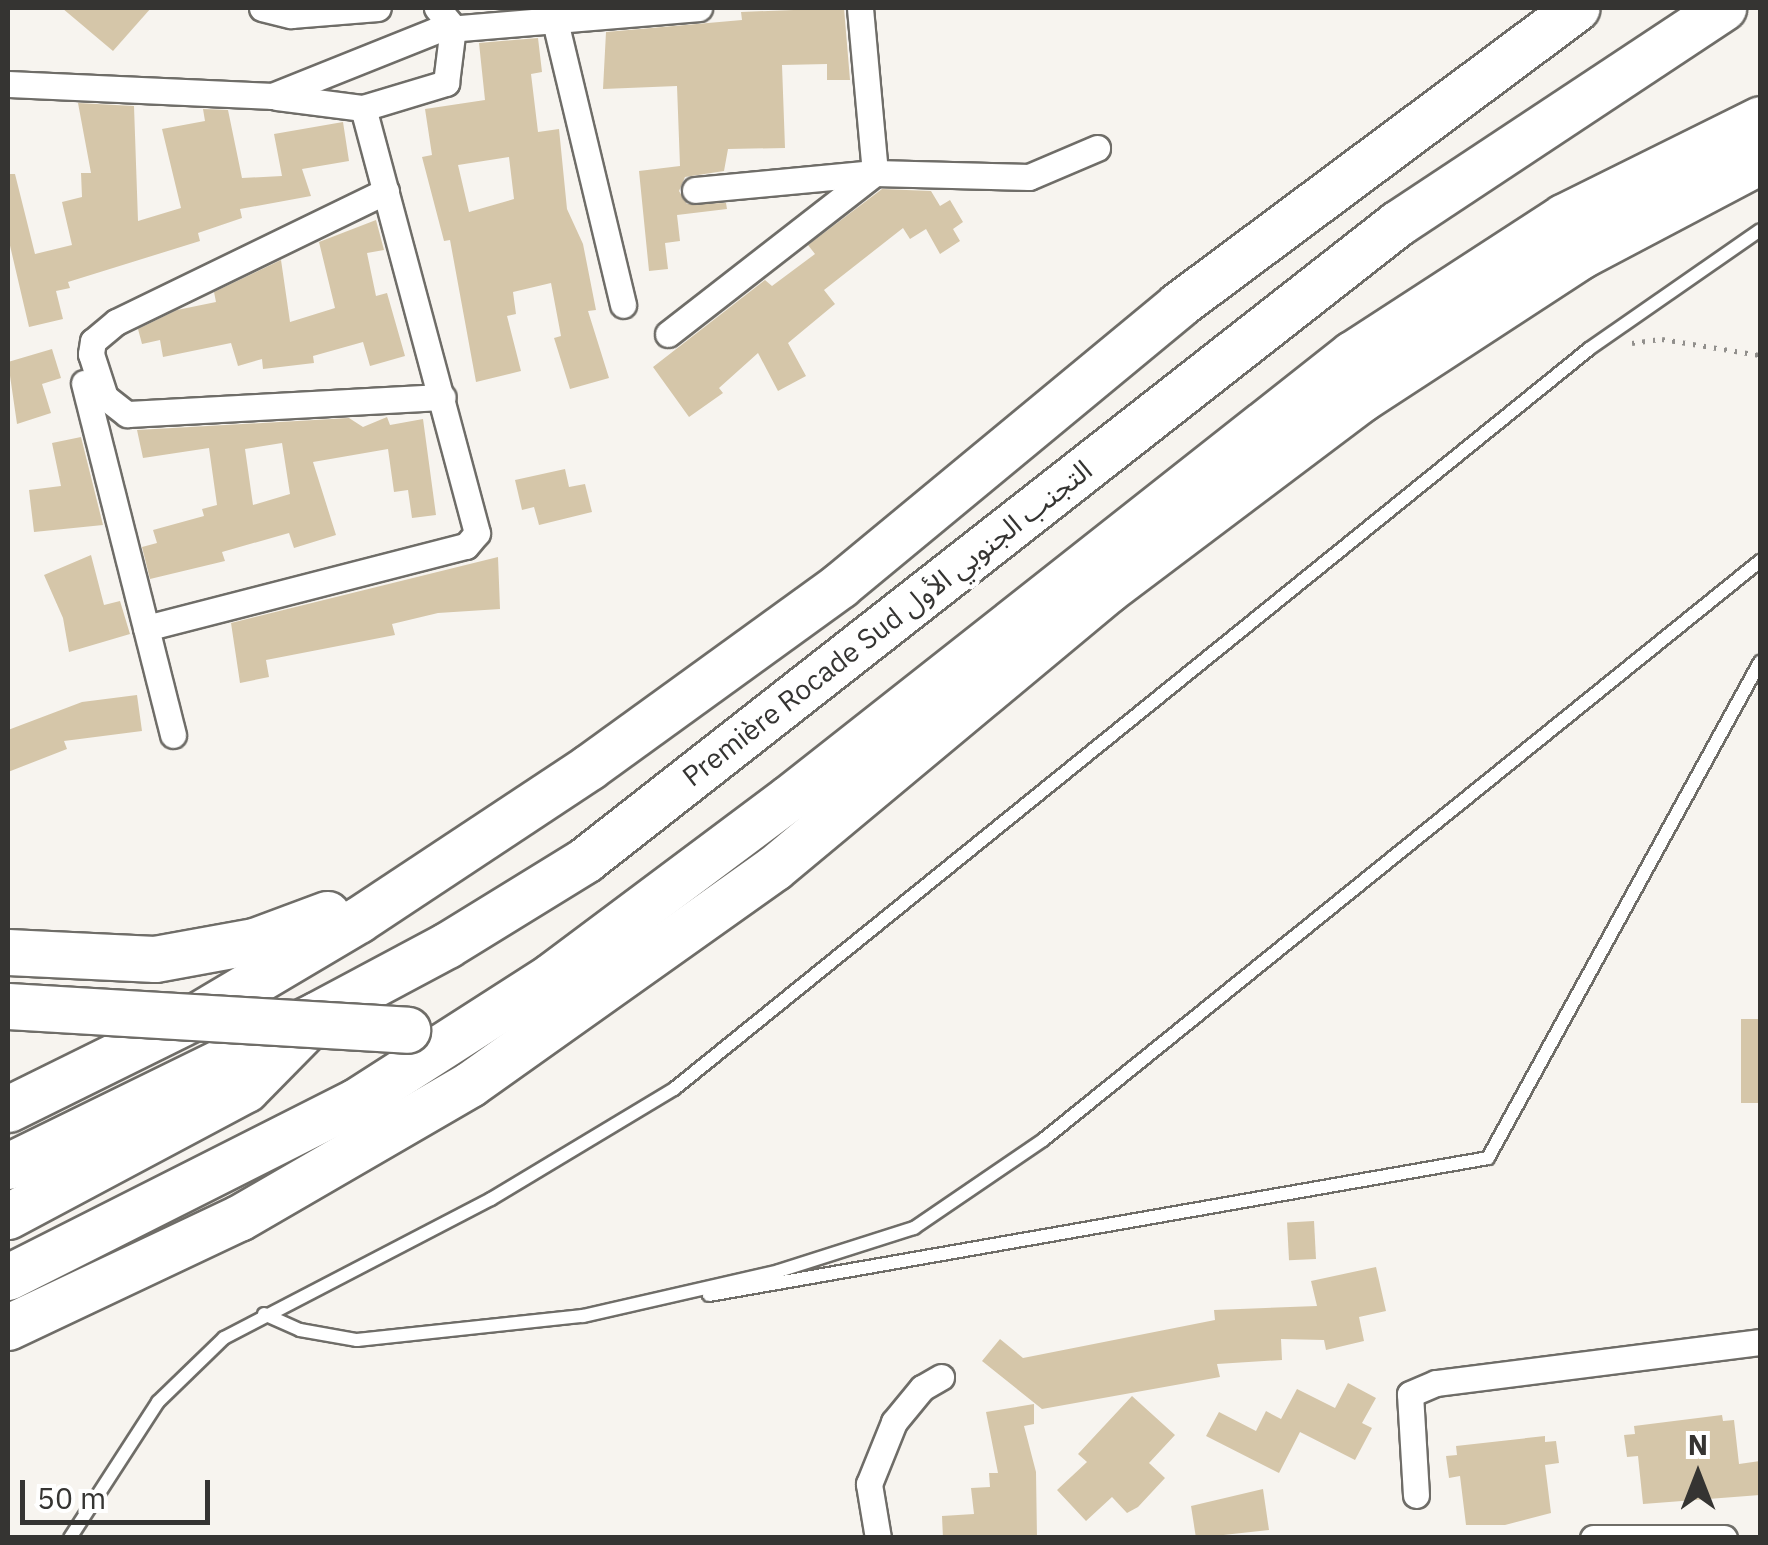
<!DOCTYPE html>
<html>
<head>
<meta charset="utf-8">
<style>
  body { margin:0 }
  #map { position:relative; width:1768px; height:1545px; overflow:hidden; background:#f7f4ef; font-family:"IBM Plex Sans","Noto Sans Arabic",sans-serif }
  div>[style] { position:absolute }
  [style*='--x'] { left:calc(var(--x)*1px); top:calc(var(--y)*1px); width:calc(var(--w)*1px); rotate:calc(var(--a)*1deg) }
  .building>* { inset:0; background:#d5c6a9; transform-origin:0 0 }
  .path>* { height:5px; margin-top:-2.5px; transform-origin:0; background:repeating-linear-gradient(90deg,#918f8c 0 2.5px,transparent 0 10.5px) }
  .roads { filter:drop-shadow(2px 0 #6f6d68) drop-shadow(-2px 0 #6f6d68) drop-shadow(0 2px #6f6d68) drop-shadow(0 -2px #6f6d68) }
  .lane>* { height:12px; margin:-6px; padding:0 6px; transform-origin:6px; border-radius:6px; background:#fff }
  .street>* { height:25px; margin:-12.5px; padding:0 12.5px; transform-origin:12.5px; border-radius:12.5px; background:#fff }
  .highway>* { height:45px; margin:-22.5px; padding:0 22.5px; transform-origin:22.5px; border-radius:22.5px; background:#fff }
  .bridges { filter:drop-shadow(2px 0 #6f6d68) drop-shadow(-2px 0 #6f6d68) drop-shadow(0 2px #6f6d68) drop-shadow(0 -2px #6f6d68) }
  .highway-bridge>* { height:45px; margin:-22.5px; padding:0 22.5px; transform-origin:22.5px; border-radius:22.5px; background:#fff }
  span { translate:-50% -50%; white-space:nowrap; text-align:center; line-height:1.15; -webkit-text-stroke:9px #fff; paint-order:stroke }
  .street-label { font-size:28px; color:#353432 }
  .frame { position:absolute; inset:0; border:10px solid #353432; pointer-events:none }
  .north { position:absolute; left:1648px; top:1425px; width:100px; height:100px; -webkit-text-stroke:8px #fff; paint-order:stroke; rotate:0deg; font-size:28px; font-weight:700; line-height:40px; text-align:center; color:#353432 }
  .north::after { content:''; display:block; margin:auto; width:35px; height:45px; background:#353432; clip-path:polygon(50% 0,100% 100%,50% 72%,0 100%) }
  .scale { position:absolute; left:20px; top:1480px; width:190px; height:45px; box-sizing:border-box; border:5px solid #353432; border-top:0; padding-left:12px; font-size:30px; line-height:35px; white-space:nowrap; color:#353432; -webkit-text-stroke:8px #fff; paint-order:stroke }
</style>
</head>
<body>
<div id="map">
  <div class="building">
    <i style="clip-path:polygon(62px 8px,151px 8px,113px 51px)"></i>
    <i style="clip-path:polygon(844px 8px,850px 80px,827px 80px,827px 64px,782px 65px,785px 148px,728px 149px,724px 171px,685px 177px,679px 191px,687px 204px,726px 203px,727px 209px,677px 215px,680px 241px,665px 243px,668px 269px,649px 271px,639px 171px,680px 166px,677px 86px,603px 89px,606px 32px,742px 20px,741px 12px)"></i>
    <i style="clip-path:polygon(evenodd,538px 38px,542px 72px,531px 74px,538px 132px,559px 129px,567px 209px,583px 244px,596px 310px,588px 311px,609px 378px,570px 389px,554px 338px,561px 336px,551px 283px,513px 292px,516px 314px,507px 316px,521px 371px,476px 382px,450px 240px,444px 241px,422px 157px,432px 155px,425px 109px,485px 100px,479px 43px,538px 38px,509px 157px,514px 199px,469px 212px,458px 165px,509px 157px)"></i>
    <i style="clip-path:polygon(78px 103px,134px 106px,138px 221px,181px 208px,162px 129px,205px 121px,203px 109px,228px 110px,242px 178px,282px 176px,274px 134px,343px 122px,349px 161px,302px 169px,311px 196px,240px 209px,242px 218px,198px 233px,200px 241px,68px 282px,70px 288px,56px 291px,63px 319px,29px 327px,8px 237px,8px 174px,15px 174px,35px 254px,72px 245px,62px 202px,82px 197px,81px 173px,91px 173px)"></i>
    <i style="clip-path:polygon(882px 189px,931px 191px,940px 206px,950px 200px,963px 222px,953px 229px,960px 241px,940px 254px,926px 229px,910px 239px,903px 228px,824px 290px,835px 304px,788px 343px,806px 376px,778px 391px,758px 353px,719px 388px,723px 393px,689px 417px,653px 367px,765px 280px,772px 286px,815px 254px,808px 245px)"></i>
    <i style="clip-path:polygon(376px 220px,384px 250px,367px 253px,376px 296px,387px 293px,405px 356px,370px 366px,363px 342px,313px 356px,314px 363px,263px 369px,262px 359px,238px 366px,231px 343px,163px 357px,160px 340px,142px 344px,138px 329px,177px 310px,216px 302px,214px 292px,281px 260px,290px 322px,335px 308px,319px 242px)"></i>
    <i style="clip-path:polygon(52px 349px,61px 378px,42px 384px,51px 413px,17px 424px,8px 362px)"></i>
    <i style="clip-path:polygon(evenodd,387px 417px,390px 425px,423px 419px,436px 515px,412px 518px,408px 490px,394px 492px,388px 449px,313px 462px,336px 535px,294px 548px,289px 533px,222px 552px,225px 561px,150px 579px,142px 547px,157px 543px,153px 530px,204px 516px,202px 509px,217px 505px,209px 448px,143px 458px,137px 430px,349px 418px,363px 427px,387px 417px,282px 443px,290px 494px,253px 505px,245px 449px,282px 443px)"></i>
    <i style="clip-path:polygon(81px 437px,103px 525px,34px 532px,29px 490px,61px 486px,52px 443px)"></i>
    <i style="clip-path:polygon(565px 469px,569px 487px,585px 484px,592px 512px,539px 525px,534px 507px,522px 510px,515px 480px)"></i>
    <i style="clip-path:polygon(91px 555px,104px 605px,120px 601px,130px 634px,69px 652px,63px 618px,44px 575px)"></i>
    <i style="clip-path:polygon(498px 557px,500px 609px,438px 613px,392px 624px,395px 635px,266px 660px,269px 677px,240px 683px,231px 623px)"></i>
    <i style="clip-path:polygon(137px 695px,142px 731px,64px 741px,67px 749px,8px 772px,8px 730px,82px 702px)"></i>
    <i style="left:1741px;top:1019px;width:19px;height:84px"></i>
    <i style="left:1314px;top:1221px;width:38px;height:27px;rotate:87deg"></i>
    <i style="clip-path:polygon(1376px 1267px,1386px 1311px,1359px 1317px,1364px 1341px,1326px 1350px,1324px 1340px,1281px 1339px,1282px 1360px,1217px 1364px,1220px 1377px,1042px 1409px,982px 1361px,1000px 1339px,1023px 1358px,1215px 1320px,1214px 1310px,1317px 1306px,1311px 1281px)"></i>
    <i style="clip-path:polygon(1348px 1383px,1376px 1398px,1362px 1423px,1372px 1428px,1355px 1460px,1300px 1432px,1279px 1473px,1206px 1436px,1219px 1412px,1256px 1431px,1266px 1411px,1281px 1419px,1297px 1389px,1335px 1408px)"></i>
    <i style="clip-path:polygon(1132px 1396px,1175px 1435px,1149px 1463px,1165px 1478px,1138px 1507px,1127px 1513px,1112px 1497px,1086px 1521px,1057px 1490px,1087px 1462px,1078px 1454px)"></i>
    <i style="clip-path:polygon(1034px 1404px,1034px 1424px,1024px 1426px,1036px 1472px,1037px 1538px,943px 1538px,942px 1516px,974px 1514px,971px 1488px,990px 1487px,989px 1473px,998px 1473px,986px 1412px)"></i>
    <i style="clip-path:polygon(1722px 1415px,1723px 1421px,1734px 1420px,1739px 1464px,1760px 1461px,1760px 1495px,1643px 1504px,1638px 1456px,1627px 1457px,1624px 1435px,1635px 1434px,1634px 1426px)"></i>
    <i style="clip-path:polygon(1545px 1436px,1545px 1442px,1556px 1441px,1559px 1463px,1545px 1465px,1551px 1513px,1505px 1525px,1466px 1525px,1460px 1476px,1449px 1478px,1446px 1456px,1457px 1455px,1456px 1446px)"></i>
    <i style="clip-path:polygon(1263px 1489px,1269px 1530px,1196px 1538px,1191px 1506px)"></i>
  </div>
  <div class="path">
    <i style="--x:1632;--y:343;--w:30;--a:-8"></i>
    <i style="--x:1662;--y:339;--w:99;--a:9.3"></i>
  </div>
  <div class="roads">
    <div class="lane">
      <i style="--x:709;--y:1295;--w:791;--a:-9.97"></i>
      <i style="--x:1488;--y:1158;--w:566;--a:-61.26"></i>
      <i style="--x:264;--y:1314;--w:39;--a:24"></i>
      <i style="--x:300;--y:1330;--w:58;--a:10"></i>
      <i style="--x:357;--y:1340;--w:227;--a:-6.1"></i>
      <i style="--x:583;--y:1316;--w:201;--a:-12.9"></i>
      <i style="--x:779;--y:1271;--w:142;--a:-17.7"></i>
      <i style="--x:914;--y:1228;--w:156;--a:-34.3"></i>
      <i style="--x:1043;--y:1140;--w:922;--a:-38.92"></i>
      <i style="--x:70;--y:1538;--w:162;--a:-57.1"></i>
      <i style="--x:158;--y:1402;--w:92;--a:-44.1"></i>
      <i style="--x:224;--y:1338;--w:301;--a:-27.5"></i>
      <i style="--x:491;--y:1199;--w:214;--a:-31"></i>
      <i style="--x:674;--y:1089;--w:1177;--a:-38.96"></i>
      <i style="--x:1589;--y:349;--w:208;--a:-34.8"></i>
    </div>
    <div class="street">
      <i style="--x:262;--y:8;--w:30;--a:14"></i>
      <i style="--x:291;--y:15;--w:87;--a:-4.6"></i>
      <i style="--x:554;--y:17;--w:296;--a:76.5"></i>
      <i style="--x:8;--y:84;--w:264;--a:2.6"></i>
      <i style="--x:272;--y:96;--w:178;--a:-21.8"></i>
      <i style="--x:437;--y:30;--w:263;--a:-4.8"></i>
      <i style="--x:277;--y:97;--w:87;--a:7.3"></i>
      <i style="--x:363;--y:108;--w:87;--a:-16.8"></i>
      <i style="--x:446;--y:83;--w:56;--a:-82.9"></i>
      <i style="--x:453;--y:27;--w:25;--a:-130"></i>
      <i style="--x:695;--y:190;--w:181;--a:-5.4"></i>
      <i style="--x:875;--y:173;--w:166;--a:-95.2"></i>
      <i style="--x:386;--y:191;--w:300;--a:154.1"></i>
      <i style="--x:116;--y:322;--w:30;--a:140"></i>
      <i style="--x:93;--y:341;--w:13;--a:99"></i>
      <i style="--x:91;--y:354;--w:45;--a:72"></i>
      <i style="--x:105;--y:397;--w:28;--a:38"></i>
      <i style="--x:127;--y:414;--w:316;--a:-3.1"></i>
      <i style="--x:668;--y:334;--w:262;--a:-37.9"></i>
      <i style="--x:875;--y:173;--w:154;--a:1.5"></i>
      <i style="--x:1029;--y:177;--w:74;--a:-23.1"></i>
      <i style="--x:84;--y:383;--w:363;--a:75.8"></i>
      <i style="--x:146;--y:628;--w:330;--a:-14.4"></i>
      <i style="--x:466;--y:546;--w:17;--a:-50"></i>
      <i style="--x:477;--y:533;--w:440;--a:-105"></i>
      <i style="--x:1416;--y:1495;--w:101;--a:-93.4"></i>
      <i style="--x:1410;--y:1394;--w:28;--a:-23"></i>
      <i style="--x:1436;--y:1383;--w:327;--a:-7.2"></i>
      <i style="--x:878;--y:1538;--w:55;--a:-99.5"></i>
      <i style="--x:869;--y:1484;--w:67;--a:-68"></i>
      <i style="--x:894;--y:1422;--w:44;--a:-50.5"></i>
      <i style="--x:922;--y:1388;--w:22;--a:-30"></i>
      <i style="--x:1593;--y:1538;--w:131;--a:0"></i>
    </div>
    <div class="highway">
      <i style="--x:8;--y:952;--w:147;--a:2.7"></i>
      <i style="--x:155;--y:959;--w:101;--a:-10.3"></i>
      <i style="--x:254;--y:941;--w:78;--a:-20.3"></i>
      <i style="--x:8;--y:1109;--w:212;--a:-26.3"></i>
      <i style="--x:198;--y:1015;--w:186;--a:-30.7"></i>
      <i style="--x:358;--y:920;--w:277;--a:-33.5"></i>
      <i style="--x:589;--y:767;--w:310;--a:-35.9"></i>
      <i style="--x:840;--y:585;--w:439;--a:-39.6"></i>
      <i style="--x:1178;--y:305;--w:497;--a:-36.7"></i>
      <i style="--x:8;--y:1166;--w:345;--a:-26.1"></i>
      <i style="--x:318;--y:1014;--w:146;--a:-28.1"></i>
      <i style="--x:447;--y:945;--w:162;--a:-31.6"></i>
      <i style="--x:585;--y:860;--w:1033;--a:-38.08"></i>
      <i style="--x:1398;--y:223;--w:390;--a:-33.5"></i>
      <i style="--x:8;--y:1216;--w:270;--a:-28.1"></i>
      <i style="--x:246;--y:1089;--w:87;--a:-45.5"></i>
      <i style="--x:8;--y:1277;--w:389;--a:-26.8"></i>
      <i style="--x:355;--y:1102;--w:233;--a:-32.7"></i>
      <i style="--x:551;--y:976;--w:297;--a:-36.8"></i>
      <i style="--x:789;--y:798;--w:717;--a:-38.26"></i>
      <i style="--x:1352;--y:354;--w:252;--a:-33"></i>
      <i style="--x:1563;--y:217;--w:220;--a:-26.4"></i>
      <i style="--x:8;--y:1327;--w:255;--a:-25.3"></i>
      <i style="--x:239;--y:1218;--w:267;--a:-30.1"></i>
      <i style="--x:470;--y:1084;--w:373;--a:-35.4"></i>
      <i style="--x:774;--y:868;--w:436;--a:-39.8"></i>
      <i style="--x:1109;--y:589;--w:316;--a:-37"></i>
      <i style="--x:1361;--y:399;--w:262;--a:-33.1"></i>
      <i style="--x:1580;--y:256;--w:204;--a:-27.8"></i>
    </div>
  </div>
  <div class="bridges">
    <div class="highway-bridge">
      <i style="--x:8;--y:1006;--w:400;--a:3.4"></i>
    </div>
  </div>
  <div class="street-label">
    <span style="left:887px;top:623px;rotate:-38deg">Première Rocade Sud التجنب الجنوبي الأول</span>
  </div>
  <div class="frame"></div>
  <div class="north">N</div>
  <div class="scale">50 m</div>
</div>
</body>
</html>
